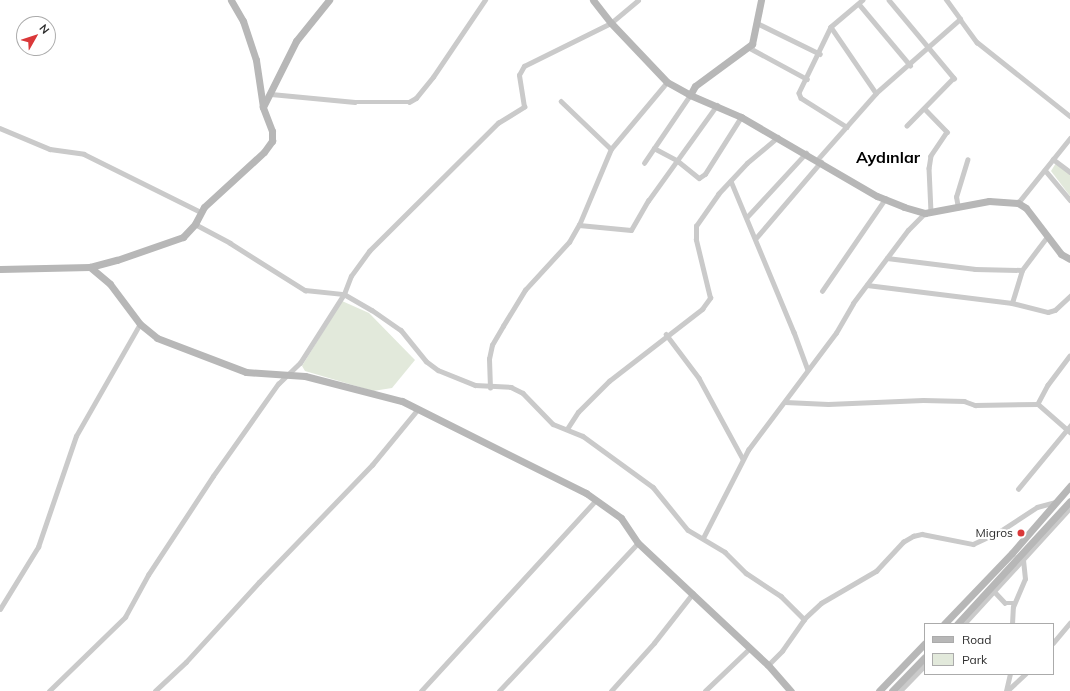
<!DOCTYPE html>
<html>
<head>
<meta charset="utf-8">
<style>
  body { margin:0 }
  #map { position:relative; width:1070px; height:691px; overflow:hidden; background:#fff; font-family:Mulish,sans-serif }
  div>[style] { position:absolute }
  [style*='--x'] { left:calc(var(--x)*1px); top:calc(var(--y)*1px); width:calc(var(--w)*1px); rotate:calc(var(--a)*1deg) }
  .green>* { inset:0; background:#e2e9db }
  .street>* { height:4.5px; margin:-2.25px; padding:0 2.25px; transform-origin:2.25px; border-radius:2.25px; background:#cacaca }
  .secondary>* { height:7px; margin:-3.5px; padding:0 3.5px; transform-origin:3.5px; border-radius:3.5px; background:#b7b7b7 }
  .dots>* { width:11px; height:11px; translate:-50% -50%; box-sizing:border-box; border:2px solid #fff; border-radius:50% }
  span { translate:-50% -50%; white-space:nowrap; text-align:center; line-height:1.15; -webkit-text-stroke:4px #fff; paint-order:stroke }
  .poi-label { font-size:12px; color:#2d2d2d }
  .right { translate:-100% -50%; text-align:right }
  .district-label { font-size:16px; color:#000; font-weight:700 }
  .legend { position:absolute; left:924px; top:623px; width:130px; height:52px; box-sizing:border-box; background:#fff; border:1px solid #ababab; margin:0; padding:5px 7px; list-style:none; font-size:12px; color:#2d2d2d }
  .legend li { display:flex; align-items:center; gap:8px; height:20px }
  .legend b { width:20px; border:1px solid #ababab }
  .north { position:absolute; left:16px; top:16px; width:40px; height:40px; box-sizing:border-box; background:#fff; border:1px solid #ababab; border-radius:50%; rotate:51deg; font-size:11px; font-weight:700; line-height:16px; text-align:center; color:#2d2d2d }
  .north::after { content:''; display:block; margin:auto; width:14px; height:18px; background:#da3839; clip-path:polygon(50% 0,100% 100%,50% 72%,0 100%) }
</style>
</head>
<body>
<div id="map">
  <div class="green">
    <i style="clip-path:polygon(1056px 163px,1070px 174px,1070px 196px,1051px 171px)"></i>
    <i style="clip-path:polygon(342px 301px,369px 313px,415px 360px,392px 388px,373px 391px,305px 371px,302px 366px)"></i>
  </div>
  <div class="street">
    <i style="--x:863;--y:0;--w:42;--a:139.8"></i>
    <i style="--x:831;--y:27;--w:80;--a:55.7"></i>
    <i style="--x:889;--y:0;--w:102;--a:50.2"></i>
    <i style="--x:954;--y:78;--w:67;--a:134.4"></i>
    <i style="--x:859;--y:4;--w:80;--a:50.1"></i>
    <i style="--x:960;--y:19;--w:29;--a:54"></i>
    <i style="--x:977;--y:42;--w:119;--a:38.5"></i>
    <i style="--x:757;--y:23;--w:70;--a:26.2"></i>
    <i style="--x:831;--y:27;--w:73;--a:115.9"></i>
    <i style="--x:799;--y:93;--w:5;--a:68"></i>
    <i style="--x:801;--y:98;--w:54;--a:32.2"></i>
    <i style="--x:748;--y:47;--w:67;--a:28.5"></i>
    <i style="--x:271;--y:94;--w:84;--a:5.4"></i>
    <i style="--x:355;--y:102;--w:54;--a:0"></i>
    <i style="--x:409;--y:102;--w:8;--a:-30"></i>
    <i style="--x:416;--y:98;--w:27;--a:-51"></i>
    <i style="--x:433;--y:77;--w:93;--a:-56"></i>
    <i style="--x:561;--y:101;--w:69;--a:43.8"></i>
    <i style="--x:925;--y:109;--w:32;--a:46"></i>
    <i style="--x:947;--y:132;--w:29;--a:124"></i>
    <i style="--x:931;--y:156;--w:12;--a:99"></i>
    <i style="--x:929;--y:168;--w:44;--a:87.4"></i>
    <i style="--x:0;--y:128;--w:54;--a:22.8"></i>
    <i style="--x:50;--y:149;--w:34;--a:8"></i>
    <i style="--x:84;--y:154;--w:131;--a:26.4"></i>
    <i style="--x:654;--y:148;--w:27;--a:28"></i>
    <i style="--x:678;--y:161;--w:27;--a:39"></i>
    <i style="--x:699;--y:178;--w:7;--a:-34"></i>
    <i style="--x:705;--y:174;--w:67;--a:-57.7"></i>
    <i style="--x:1053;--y:159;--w:21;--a:37"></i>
    <i style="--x:817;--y:160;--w:89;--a:-48.6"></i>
    <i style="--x:876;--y:93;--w:112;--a:-41.4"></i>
    <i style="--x:960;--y:19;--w:24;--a:-126"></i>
    <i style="--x:644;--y:163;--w:82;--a:-55.9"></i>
    <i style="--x:1045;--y:170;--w:39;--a:50"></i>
    <i style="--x:731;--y:181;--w:164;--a:67.4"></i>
    <i style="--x:794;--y:332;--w:40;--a:69.8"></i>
    <i style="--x:1018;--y:203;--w:83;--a:-51.3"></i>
    <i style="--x:958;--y:208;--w:11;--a:-100"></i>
    <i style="--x:956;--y:197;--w:39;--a:-73"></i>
    <i style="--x:747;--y:217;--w:87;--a:-47.3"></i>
    <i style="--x:195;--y:224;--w:40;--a:28"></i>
    <i style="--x:230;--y:243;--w:89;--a:32.1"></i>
    <i style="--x:305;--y:290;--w:39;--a:6"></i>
    <i style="--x:344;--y:294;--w:32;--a:30"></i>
    <i style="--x:372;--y:310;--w:35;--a:35"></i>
    <i style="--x:401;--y:330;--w:40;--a:51"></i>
    <i style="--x:426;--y:361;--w:15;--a:37"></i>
    <i style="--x:438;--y:370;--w:40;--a:22"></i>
    <i style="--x:475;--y:385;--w:36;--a:3"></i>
    <i style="--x:511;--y:387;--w:13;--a:27"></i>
    <i style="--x:523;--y:393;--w:43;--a:45.9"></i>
    <i style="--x:553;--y:424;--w:32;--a:22"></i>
    <i style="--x:583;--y:436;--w:87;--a:36.1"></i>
    <i style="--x:653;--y:487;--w:55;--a:50.9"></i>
    <i style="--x:688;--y:530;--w:43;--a:30.7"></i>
    <i style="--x:725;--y:552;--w:30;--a:45"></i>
    <i style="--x:746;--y:573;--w:42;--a:33.3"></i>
    <i style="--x:781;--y:596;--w:33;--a:45"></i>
    <i style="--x:579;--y:225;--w:52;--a:5.5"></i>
    <i style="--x:631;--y:230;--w:34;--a:-60"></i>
    <i style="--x:648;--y:201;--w:118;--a:-54.3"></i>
    <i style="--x:756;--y:238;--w:100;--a:-49.5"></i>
    <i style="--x:887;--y:258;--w:89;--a:7.1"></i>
    <i style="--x:975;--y:269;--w:47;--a:1.2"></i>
    <i style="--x:867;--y:285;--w:146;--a:7.1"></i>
    <i style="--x:1012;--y:303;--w:37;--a:14"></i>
    <i style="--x:1048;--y:312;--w:7;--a:-16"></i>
    <i style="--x:1055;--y:310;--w:21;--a:-43"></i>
    <i style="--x:822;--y:291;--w:112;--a:-55.6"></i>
    <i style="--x:1012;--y:303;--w:34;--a:-73"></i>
    <i style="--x:1022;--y:270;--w:41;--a:-52.9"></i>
    <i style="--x:666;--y:334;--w:55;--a:53.1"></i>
    <i style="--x:699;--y:378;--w:92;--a:61.5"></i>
    <i style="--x:1070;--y:356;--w:36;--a:127"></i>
    <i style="--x:1048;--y:385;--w:21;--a:118"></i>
    <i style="--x:1038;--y:404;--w:43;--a:41.2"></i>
    <i style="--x:490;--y:388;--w:29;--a:-92"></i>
    <i style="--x:489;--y:359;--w:14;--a:-78"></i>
    <i style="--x:492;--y:345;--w:22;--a:-60"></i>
    <i style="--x:503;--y:326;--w:42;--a:-58.6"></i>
    <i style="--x:525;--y:290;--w:65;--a:-47.5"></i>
    <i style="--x:569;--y:242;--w:20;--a:-60"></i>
    <i style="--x:579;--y:225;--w:82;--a:-67.2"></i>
    <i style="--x:611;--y:149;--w:87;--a:-50.1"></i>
    <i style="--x:785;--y:402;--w:43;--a:2.7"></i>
    <i style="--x:828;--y:404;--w:95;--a:-2.4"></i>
    <i style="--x:923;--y:400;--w:41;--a:1.4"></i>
    <i style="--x:964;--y:401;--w:12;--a:20"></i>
    <i style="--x:975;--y:405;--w:63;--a:-0.9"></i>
    <i style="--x:567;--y:429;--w:20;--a:-57"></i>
    <i style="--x:578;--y:412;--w:44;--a:-45"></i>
    <i style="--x:609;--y:381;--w:118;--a:-37.7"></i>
    <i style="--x:702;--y:309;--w:14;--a:-54"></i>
    <i style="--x:710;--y:298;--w:60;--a:-103.6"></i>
    <i style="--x:696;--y:240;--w:14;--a:-90"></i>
    <i style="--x:696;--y:226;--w:39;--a:-55"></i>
    <i style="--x:718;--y:194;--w:42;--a:-46.9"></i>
    <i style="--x:747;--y:163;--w:40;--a:-40"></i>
    <i style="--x:1018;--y:489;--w:82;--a:-50.5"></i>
    <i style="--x:703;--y:538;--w:99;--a:-62.9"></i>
    <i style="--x:748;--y:450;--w:146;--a:-53.1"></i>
    <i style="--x:836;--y:333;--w:34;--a:-60"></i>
    <i style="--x:853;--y:303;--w:91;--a:-53"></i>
    <i style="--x:908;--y:230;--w:24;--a:-45"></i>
    <i style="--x:994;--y:591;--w:16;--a:47"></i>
    <i style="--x:1005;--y:603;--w:10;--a:0"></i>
    <i style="--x:0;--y:609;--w:73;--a:-58.5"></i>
    <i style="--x:38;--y:547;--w:117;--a:-71.1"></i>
    <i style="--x:76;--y:436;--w:129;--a:-60.3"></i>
    <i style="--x:964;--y:624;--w:157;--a:-47.6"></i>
    <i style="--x:1012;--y:624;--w:17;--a:-87"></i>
    <i style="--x:1013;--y:607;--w:30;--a:-67"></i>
    <i style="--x:1025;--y:579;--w:19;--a:-96"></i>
    <i style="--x:1053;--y:643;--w:26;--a:-50"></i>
    <i style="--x:768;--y:665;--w:20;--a:-45"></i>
    <i style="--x:782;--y:651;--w:39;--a:-55"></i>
    <i style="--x:804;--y:619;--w:23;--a:-43"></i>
    <i style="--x:821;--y:603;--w:64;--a:-30.2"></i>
    <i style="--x:876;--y:571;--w:40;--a:-47"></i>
    <i style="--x:903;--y:542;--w:12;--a:-31"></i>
    <i style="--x:913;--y:536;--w:9;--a:-13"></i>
    <i style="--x:922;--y:534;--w:52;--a:11.1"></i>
    <i style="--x:973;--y:544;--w:29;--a:-25"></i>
    <i style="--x:999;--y:532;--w:45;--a:-33.3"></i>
    <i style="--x:1037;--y:507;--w:20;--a:-15"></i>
    <i style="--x:49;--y:691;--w:106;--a:-44.2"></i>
    <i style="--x:125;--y:617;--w:48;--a:-61.3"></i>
    <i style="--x:148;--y:575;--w:118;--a:-56.7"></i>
    <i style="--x:213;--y:476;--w:113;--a:-54.8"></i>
    <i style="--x:278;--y:384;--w:30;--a:-44"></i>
    <i style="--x:300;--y:363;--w:82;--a:-57.5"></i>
    <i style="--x:344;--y:294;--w:19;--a:-69"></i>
    <i style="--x:351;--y:276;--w:31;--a:-54"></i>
    <i style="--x:369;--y:251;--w:182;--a:-44.8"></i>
    <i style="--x:498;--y:123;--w:31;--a:-32"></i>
    <i style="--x:524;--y:107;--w:32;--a:-99"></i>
    <i style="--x:519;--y:75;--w:10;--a:-61"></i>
    <i style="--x:524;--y:66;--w:97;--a:-26.3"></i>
    <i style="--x:611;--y:23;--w:35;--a:-40"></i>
    <i style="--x:155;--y:691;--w:42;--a:-43.1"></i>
    <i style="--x:186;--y:662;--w:108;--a:-47.6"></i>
    <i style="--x:259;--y:582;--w:163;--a:-46"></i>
    <i style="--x:372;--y:465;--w:72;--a:-50.6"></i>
    <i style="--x:421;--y:691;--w:259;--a:-47.5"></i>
    <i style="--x:499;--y:691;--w:203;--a:-46.8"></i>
    <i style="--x:611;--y:691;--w:64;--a:-48.1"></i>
    <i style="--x:654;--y:643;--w:63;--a:-52"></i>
    <i style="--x:705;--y:691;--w:62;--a:-43.7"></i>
    <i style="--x:900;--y:691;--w:36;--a:-46"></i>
    <i style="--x:1006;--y:691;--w:17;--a:-77"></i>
    <i style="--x:1007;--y:691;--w:25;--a:-43"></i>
  </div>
  <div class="secondary">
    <i style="--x:593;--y:0;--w:29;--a:52"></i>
    <i style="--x:611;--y:23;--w:81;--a:46.5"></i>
    <i style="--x:667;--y:82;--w:26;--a:29"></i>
    <i style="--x:690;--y:95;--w:56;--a:23.3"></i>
    <i style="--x:741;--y:117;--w:157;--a:30.2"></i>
    <i style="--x:877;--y:196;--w:29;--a:22"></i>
    <i style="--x:904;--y:207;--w:22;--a:16"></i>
    <i style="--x:925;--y:213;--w:65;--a:-10.6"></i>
    <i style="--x:989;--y:201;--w:29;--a:4"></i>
    <i style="--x:1018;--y:203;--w:9;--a:32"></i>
    <i style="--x:1026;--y:208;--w:58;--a:52.7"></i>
    <i style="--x:1061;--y:254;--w:10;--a:29"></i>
    <i style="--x:690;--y:95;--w:10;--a:-61"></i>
    <i style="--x:695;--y:86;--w:71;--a:-36.4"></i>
    <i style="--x:752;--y:44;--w:45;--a:-78.4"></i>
    <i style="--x:263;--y:107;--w:74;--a:-63.4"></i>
    <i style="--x:296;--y:41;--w:53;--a:-51.2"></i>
    <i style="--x:90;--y:267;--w:26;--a:40"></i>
    <i style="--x:110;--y:284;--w:50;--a:53.1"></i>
    <i style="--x:140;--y:324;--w:22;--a:39"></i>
    <i style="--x:157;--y:338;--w:95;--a:20.9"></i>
    <i style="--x:246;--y:372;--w:59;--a:3.9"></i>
    <i style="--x:305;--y:376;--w:100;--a:14.5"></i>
    <i style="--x:402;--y:401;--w:206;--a:26.6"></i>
    <i style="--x:586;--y:493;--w:43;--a:35.5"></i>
    <i style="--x:621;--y:518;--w:30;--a:56"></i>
    <i style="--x:638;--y:543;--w:178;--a:43.2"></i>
    <i style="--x:768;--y:665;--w:35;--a:49"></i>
    <i style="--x:0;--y:269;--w:90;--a:-1.3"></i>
    <i style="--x:90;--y:267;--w:28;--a:-15"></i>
    <i style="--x:117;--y:260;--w:70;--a:-19.2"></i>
    <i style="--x:183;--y:237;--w:18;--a:-47"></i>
    <i style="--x:195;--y:224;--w:19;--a:-62"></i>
    <i style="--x:204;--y:207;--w:81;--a:-42.5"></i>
    <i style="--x:264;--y:152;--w:14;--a:-54"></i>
    <i style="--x:272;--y:141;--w:10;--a:-90"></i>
    <i style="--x:272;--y:131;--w:26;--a:-111"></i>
    <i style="--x:263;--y:107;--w:48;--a:-98.5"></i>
    <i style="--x:256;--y:60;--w:41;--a:-108.4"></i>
    <i style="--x:243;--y:21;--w:24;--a:-120"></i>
    <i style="--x:944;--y:624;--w:98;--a:-46.2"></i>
    <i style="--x:1012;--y:553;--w:89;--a:-49.1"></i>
    <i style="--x:957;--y:624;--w:167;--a:-47.4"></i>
    <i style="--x:879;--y:691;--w:66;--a:-46.2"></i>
    <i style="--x:892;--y:691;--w:47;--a:-45.9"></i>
  </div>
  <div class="dots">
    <i style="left:1021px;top:533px;background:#da3839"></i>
  </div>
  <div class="poi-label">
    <span class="right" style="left:1013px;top:533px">Migros</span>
  </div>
  <div class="district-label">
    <span style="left:888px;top:157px">Aydınlar</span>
  </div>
  <ul class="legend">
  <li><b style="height:5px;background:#b7b7b7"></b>Road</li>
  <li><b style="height:11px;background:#e2e9db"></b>Park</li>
  </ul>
  <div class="north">N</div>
</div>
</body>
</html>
